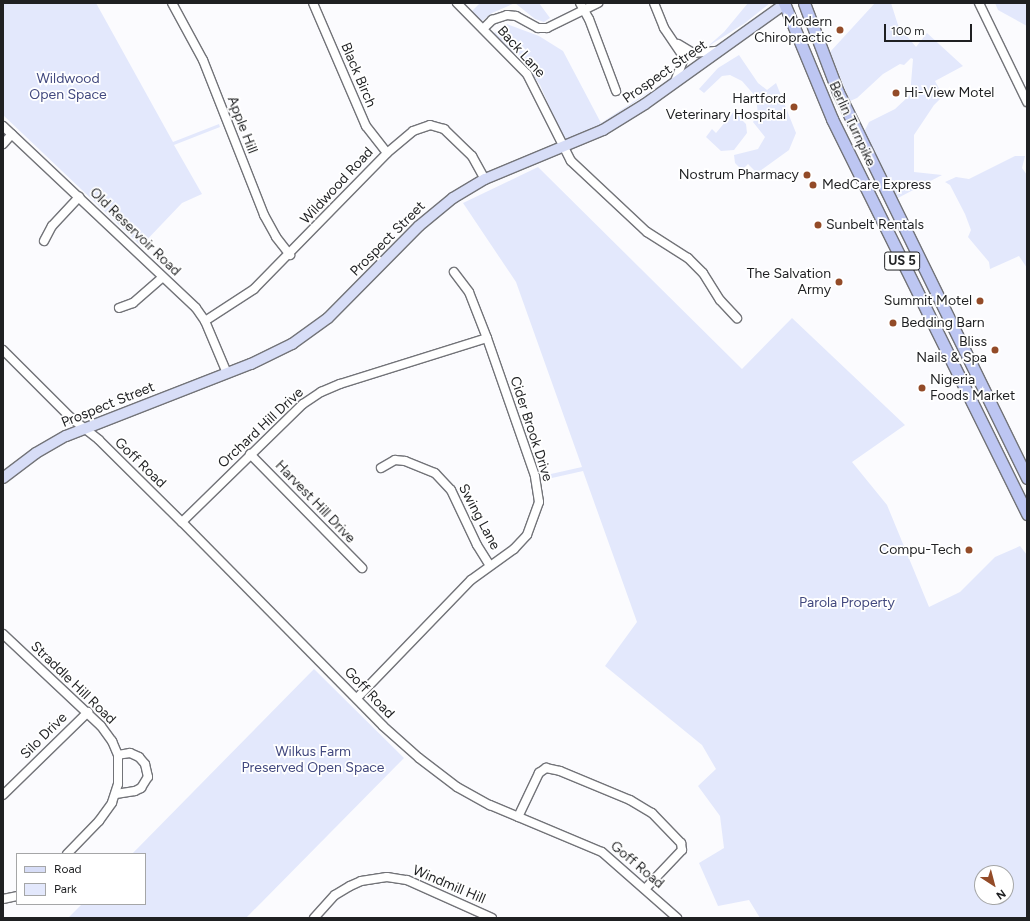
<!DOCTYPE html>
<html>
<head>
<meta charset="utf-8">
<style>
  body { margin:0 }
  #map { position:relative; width:1030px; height:921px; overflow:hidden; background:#fbfbfe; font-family:Figtree,sans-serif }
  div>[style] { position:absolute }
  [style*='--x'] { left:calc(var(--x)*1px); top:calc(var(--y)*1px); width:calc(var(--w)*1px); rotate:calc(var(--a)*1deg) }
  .green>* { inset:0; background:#e3e8fc }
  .roads { filter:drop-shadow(1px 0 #727378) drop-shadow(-1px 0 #727378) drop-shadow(0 1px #727378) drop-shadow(0 -1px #727378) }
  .minor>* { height:8px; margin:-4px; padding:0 4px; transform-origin:4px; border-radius:4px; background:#fff }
  .major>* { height:10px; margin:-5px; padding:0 5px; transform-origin:5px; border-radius:5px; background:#d7ddf7 }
  .highway>* { height:11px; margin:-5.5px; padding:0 5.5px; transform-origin:5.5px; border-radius:5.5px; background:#bdc6f2 }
  .dots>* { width:11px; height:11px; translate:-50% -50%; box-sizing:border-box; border:2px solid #fff; border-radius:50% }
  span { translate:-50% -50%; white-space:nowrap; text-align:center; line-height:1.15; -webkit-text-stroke:3.5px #fff; paint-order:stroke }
  .shield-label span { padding:1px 3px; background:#fff; border:1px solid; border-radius:3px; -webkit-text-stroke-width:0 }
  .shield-label { font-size:13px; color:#1f2022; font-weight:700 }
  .poi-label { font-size:14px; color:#1f2022 }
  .right { translate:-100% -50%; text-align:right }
  .left { translate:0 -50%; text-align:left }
  .street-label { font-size:14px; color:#1f2022 }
  .park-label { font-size:14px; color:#42497f }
  .frame { position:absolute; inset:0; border:4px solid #1f2022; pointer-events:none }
  .legend { position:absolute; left:16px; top:853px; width:130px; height:52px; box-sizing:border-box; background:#fff; border:1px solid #a5a6a7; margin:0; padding:5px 7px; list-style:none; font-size:12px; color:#1f2022 }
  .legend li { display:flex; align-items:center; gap:8px; height:20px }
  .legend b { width:20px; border:1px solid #a5a6a7 }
  .north { position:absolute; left:974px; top:865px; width:40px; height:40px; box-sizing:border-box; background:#fff; border:1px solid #a5a6a7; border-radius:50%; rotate:144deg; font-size:11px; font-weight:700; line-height:16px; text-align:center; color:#1f2022 }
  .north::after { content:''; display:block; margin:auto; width:14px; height:18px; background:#934b28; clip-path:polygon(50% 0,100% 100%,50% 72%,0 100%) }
  .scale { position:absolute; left:884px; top:24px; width:88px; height:18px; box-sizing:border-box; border:2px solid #1f2022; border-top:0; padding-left:5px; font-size:12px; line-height:14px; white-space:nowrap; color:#1f2022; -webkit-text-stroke:3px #fff; paint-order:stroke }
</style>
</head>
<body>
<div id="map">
  <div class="green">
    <i style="clip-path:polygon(3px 3px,96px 3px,173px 142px,219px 124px,220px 127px,174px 145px,202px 194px,182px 203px,141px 246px,3px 115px)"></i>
    <i style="clip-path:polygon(480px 3px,539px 3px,550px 18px,544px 22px,535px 19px,515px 3px,492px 13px,482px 21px,471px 12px)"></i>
    <i style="clip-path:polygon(748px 3px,770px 3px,745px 23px,707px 47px,724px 32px)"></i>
    <i style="clip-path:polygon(875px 3px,891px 3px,898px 25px,916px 47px,927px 33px,963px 66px,935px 81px,943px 96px,934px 105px,914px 135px,914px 172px,942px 175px,896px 199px,864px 132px,869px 122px,895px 109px,910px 95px,913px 59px,911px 58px,904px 65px,900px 64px,883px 74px,857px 98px,850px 101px,830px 52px)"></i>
    <i style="clip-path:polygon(995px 3px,1027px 3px,1027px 26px,998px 10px)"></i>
    <i style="clip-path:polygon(507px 24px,539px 36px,563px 51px,601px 123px,670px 78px,594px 130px,567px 140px,562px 136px,540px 85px,532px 74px,492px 33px,491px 30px,494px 33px)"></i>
    <i style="clip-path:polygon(739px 55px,758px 83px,767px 90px,776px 83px,796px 133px,789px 150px,757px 173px,748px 164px,742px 170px,735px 163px,734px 155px,758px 149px,765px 137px,753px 122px,758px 114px,756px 97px,742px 81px,730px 75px,722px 76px,704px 93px,699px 89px,718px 68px)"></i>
    <i style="clip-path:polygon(736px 109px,740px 118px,746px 124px,747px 133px,734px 150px,721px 151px,706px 137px,712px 129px,716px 133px)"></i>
    <i style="clip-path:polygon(1015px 156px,1025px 156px,1022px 168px,1027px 175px,1027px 268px,1019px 256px,990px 269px,989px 262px,968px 237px,971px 230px,965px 214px,950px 185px,945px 182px,956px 177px,969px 179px)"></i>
    <i style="clip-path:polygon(evenodd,538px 167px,742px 369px,792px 318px,905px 425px,852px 462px,887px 505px,929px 607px,960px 592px,995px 557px,1020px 546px,1027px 555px,1027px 918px,760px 918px,749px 900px,718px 906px,699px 863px,724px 848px,720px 816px,698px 786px,716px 769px,702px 745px,605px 666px,637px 622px,583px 471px,543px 480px,542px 476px,582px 467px,516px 282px,463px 203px,538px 167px,982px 873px,1006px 873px,1006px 897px,982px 897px,982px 873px)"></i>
    <i style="clip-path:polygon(314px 669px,404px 758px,246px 918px,68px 918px,82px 904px,145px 904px,145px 854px,132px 854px)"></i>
  </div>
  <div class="roads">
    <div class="minor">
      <i style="--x:172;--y:3;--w:65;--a:61.5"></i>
      <i style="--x:203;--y:60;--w:167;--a:68.5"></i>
      <i style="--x:264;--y:215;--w:25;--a:61"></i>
      <i style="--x:276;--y:237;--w:23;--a:52"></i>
      <i style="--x:313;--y:3;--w:134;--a:66.7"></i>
      <i style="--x:366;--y:126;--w:34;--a:52"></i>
      <i style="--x:457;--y:3;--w:100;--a:45.4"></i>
      <i style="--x:527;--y:74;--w:97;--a:63.2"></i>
      <i style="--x:571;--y:161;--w:104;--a:43.1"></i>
      <i style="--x:647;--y:232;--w:49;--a:32.4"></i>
      <i style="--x:688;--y:258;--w:21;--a:45"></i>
      <i style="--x:703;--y:273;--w:32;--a:58"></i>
      <i style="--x:720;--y:300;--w:25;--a:47"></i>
      <i style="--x:580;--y:3;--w:18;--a:61"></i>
      <i style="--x:589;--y:19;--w:77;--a:69.4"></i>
      <i style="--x:654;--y:3;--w:27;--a:68"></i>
      <i style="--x:664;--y:28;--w:36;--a:56"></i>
      <i style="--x:684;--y:58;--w:26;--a:111"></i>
      <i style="--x:979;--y:3;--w:110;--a:64.1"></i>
      <i style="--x:483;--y:29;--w:13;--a:-45"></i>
      <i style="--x:492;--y:20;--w:16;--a:-18"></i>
      <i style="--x:507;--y:15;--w:9;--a:6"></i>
      <i style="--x:516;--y:16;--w:25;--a:29"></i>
      <i style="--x:538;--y:28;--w:9;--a:0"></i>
      <i style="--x:547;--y:28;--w:57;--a:-26.1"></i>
      <i style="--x:678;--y:44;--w:17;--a:31"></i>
      <i style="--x:693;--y:53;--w:25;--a:-5"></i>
      <i style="--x:3;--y:126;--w:265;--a:43.3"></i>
      <i style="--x:196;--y:308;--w:16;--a:55"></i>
      <i style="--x:205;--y:321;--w:56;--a:67.1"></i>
      <i style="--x:3;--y:144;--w:13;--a:-48"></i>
      <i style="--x:44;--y:241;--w:17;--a:-62"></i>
      <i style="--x:52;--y:226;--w:40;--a:-47"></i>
      <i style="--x:119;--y:308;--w:15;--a:-20"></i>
      <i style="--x:133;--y:303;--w:38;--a:-41"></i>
      <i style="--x:205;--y:321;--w:59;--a:-33.1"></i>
      <i style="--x:254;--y:289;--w:190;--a:-45.6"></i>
      <i style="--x:387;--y:153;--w:34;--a:-40"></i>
      <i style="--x:413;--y:131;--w:18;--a:-19"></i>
      <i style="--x:430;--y:125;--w:15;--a:16"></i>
      <i style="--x:444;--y:129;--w:39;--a:44"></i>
      <i style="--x:472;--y:156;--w:26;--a:61"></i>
      <i style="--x:3;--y:350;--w:95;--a:45"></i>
      <i style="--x:70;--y:417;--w:37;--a:38"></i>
      <i style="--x:99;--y:440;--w:117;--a:44.7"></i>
      <i style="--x:182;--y:522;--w:286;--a:45.4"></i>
      <i style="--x:383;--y:726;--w:48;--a:41.6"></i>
      <i style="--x:419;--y:758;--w:48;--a:37.3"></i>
      <i style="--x:457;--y:787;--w:38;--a:29"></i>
      <i style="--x:490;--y:805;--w:121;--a:22.8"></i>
      <i style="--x:602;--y:852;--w:100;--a:41.3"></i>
      <i style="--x:250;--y:454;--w:160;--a:45.5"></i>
      <i style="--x:381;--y:468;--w:16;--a:-30"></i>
      <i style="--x:395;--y:460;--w:10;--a:6"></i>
      <i style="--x:405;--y:461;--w:32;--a:22"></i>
      <i style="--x:435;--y:473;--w:23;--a:47"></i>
      <i style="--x:451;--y:490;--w:61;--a:64.7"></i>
      <i style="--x:477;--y:545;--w:22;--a:58"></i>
      <i style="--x:182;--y:522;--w:169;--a:-44.3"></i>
      <i style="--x:303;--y:404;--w:22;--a:-34"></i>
      <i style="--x:321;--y:392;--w:21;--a:-23"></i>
      <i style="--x:340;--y:384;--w:154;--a:-17.4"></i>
      <i style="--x:3;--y:634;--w:134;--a:43.2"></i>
      <i style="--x:101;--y:726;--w:19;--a:54"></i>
      <i style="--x:112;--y:741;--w:15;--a:67"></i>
      <i style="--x:118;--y:755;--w:29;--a:90"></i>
      <i style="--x:118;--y:784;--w:20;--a:108"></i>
      <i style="--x:112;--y:803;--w:22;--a:126"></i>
      <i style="--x:99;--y:821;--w:46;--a:134.1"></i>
      <i style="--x:357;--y:698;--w:164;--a:-46"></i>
      <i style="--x:471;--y:580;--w:53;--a:-35.8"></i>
      <i style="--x:514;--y:549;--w:19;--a:-47"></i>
      <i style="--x:527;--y:535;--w:35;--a:-70"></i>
      <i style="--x:539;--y:502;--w:26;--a:-99"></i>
      <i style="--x:535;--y:476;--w:146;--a:-109.2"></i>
      <i style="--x:487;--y:338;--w:49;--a:-111.4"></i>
      <i style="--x:469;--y:292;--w:25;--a:-127"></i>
      <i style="--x:116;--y:794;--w:19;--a:-9"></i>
      <i style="--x:135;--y:791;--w:7;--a:-27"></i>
      <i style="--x:141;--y:788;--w:13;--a:-58"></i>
      <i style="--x:148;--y:777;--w:13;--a:-103"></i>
      <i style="--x:145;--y:764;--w:9;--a:-131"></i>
      <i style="--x:139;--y:757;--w:10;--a:-156"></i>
      <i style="--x:130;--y:753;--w:12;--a:171"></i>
      <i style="--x:3;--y:795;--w:119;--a:-44.3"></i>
      <i style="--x:518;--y:817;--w:49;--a:-64.5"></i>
      <i style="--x:539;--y:773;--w:9;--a:-36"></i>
      <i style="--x:546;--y:768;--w:14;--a:12"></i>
      <i style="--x:560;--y:771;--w:76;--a:22.5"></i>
      <i style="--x:630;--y:800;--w:26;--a:31"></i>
      <i style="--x:652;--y:813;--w:42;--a:46"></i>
      <i style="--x:681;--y:843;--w:7;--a:82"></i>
      <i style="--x:682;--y:850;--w:52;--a:133.5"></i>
      <i style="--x:3;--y:899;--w:14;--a:-12"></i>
      <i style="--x:314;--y:918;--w:31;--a:-48"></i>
      <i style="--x:335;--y:895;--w:17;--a:-31"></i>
      <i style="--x:350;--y:886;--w:12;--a:-24"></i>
      <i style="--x:361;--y:881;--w:26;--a:-9"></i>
      <i style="--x:387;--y:877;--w:20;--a:9"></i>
      <i style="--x:407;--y:880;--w:93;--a:24.1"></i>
    </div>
    <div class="major">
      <i style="--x:3;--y:478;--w:41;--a:-37.1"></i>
      <i style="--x:36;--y:453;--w:34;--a:-30"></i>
      <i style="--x:66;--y:436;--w:199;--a:-21.3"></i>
      <i style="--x:251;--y:364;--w:46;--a:-26"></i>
      <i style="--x:292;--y:344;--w:44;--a:-35.8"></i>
      <i style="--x:328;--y:318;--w:129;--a:-45.3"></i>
      <i style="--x:419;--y:226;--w:44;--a:-39.5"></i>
      <i style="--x:453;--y:198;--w:37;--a:-31"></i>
      <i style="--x:485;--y:179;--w:128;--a:-22.6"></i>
      <i style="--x:603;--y:130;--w:49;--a:-31.8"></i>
      <i style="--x:645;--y:104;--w:173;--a:-35.6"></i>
    </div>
    <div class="highway">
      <i style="--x:784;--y:3;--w:126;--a:67.5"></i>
      <i style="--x:832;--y:119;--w:441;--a:63.7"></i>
      <i style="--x:804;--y:3;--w:95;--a:69.1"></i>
      <i style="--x:838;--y:92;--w:430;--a:63.9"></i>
    </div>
  </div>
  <div class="dots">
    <i style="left:840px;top:30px;background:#934b28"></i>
    <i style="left:896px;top:93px;background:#934b28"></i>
    <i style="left:794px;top:107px;background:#934b28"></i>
    <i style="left:807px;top:175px;background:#934b28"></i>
    <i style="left:813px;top:185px;background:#934b28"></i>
    <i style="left:818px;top:225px;background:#934b28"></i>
    <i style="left:839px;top:282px;background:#934b28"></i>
    <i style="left:980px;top:301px;background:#934b28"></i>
    <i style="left:893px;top:323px;background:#934b28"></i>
    <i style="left:995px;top:350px;background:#934b28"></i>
    <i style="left:922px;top:388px;background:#934b28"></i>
    <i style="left:969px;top:550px;background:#934b28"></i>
  </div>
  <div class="shield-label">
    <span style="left:902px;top:261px">US 5</span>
  </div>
  <div class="poi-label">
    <span class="right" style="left:832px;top:30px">Modern<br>Chiropractic</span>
    <span class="left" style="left:904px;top:93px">Hi-View Motel</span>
    <span class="right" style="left:786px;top:107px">Hartford<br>Veterinary Hospital</span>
    <span class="right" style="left:799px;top:175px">Nostrum Pharmacy</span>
    <span class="left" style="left:822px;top:185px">MedCare Express</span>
    <span class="left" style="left:826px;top:225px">Sunbelt Rentals</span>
    <span class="right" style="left:831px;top:282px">The Salvation<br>Army</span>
    <span class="right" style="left:972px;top:301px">Summit Motel</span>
    <span class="left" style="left:901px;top:323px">Bedding Barn</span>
    <span class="right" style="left:987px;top:350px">Bliss<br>Nails &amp; Spa</span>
    <span class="left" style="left:930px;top:388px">Nigeria<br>Foods Market</span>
    <span class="right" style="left:961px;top:550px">Compu-Tech</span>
  </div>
  <div class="street-label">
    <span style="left:521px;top:52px;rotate:48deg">Back Lane</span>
    <span style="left:665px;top:72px;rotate:-35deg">Prospect Street</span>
    <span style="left:358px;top:75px;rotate:67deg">Black Birch</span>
    <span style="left:852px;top:124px;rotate:65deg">Berlin Turnpike</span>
    <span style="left:242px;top:125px;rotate:69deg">Apple Hill</span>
    <span style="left:337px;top:186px;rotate:-47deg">Wildwood Road</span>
    <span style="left:135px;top:232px;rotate:44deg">Old Reservoir Road</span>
    <span style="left:388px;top:239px;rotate:-45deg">Prospect Street</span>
    <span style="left:108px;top:405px;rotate:-22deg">Prospect Street</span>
    <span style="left:261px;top:428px;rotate:-43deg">Orchard Hill Drive</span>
    <span style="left:531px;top:429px;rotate:72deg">Cider Brook Drive</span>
    <span style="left:140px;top:463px;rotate:44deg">Goff Road</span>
    <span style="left:315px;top:502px;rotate:46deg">Harvest Hill Drive</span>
    <span style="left:479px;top:517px;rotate:62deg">Swing Lane</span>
    <span style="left:73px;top:683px;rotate:44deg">Straddle Hill Road</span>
    <span style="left:369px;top:693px;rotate:46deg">Goff Road</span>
    <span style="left:44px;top:736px;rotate:-45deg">Silo Drive</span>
    <span style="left:637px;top:865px;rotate:40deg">Goff Road</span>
    <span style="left:449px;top:885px;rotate:23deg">Windmill Hill</span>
  </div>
  <div class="park-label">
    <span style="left:68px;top:87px">Wildwood<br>Open Space</span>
    <span style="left:847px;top:603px">Parola Property</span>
    <span style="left:313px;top:760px">Wilkus Farm<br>Preserved Open Space</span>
  </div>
  <div class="frame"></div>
  <ul class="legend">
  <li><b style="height:5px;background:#d7ddf7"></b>Road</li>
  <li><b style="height:11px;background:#e3e8fc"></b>Park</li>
  </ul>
  <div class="north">N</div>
  <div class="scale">100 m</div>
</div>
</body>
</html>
